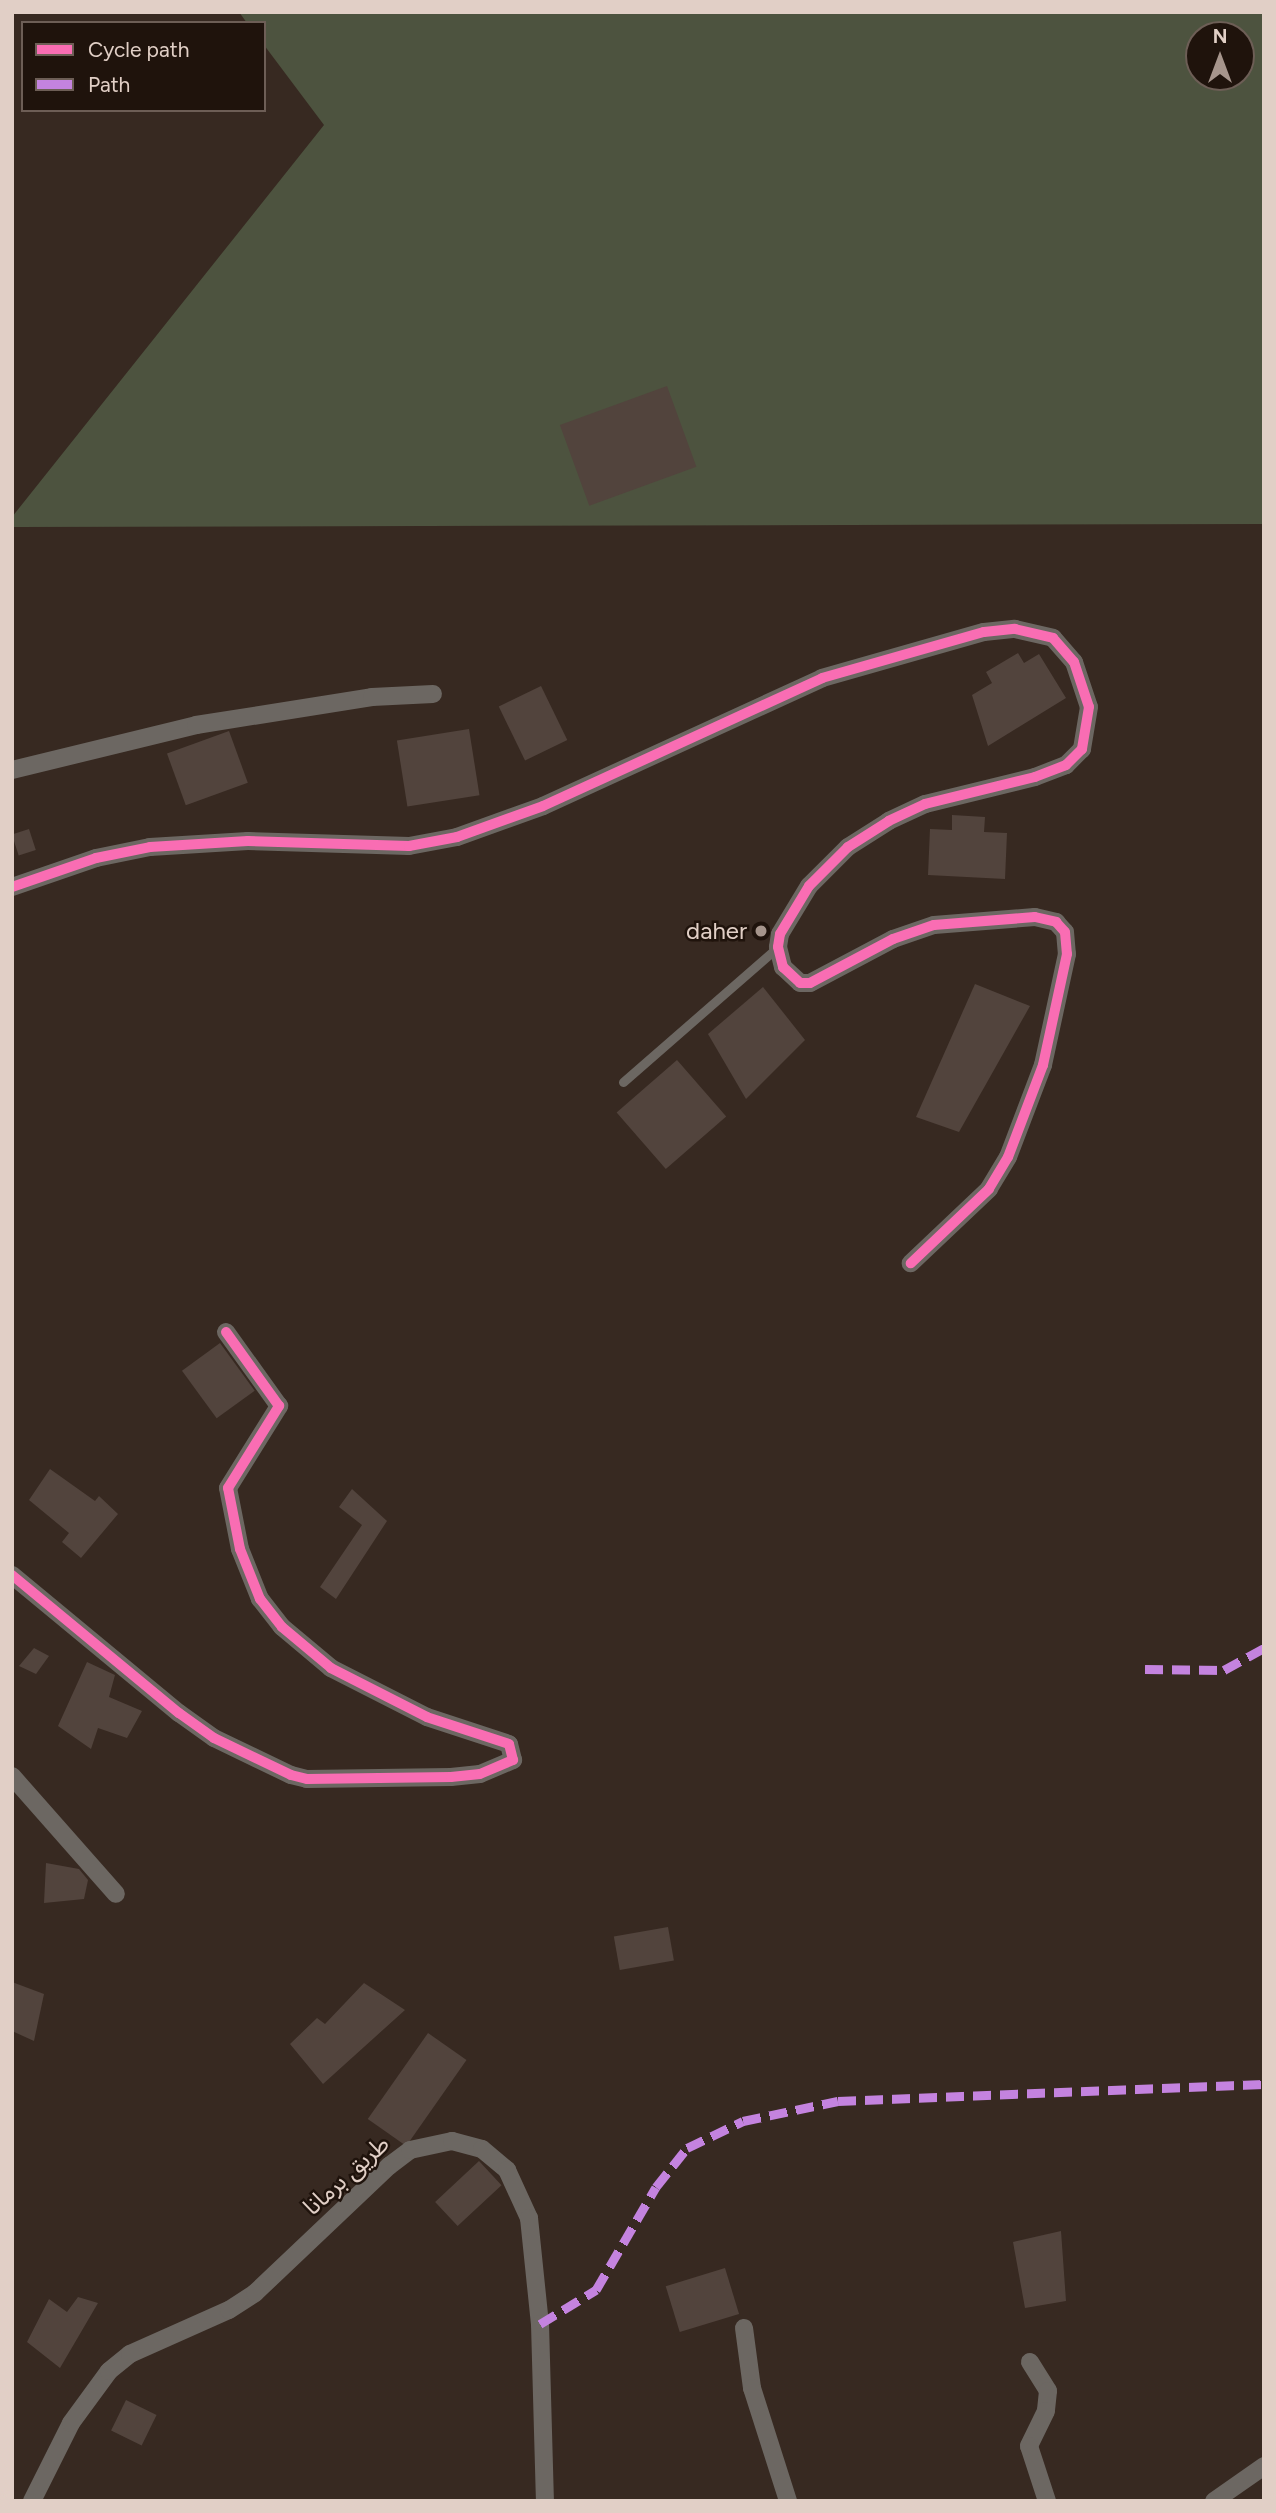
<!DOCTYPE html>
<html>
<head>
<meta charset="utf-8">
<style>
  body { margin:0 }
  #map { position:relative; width:1276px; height:2513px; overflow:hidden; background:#372921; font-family:Figtree,"Noto Sans Arabic",sans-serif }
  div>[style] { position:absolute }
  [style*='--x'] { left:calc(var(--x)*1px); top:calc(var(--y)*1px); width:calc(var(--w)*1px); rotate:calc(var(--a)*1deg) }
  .green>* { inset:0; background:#4d533f }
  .building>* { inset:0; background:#52443d; transform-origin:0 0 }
  .service>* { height:9px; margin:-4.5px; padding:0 4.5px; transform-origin:4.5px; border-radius:4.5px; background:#6c6762 }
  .minor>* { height:18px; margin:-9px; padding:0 9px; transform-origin:9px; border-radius:9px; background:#6c6762 }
  .quiet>* { height:9px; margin-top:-4.5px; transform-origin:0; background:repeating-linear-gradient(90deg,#c483df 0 18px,transparent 0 27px) }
  .cycleway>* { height:10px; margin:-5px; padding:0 5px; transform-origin:5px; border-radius:5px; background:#f96db3 }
  .dots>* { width:19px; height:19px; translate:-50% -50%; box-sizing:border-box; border:4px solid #1f130c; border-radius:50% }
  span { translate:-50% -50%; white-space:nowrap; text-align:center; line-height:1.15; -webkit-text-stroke:5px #1f130c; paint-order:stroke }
  .poi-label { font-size:24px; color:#e1cfc6 }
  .right { translate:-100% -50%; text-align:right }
  .street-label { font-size:24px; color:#e1cfc6 }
  .frame { position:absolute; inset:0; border:14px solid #e1cfc6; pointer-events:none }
  .legend { position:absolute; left:21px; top:21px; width:245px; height:91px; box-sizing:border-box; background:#1f130c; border:2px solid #6d5e56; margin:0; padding:9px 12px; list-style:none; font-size:21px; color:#e1cfc6 }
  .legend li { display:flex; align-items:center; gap:14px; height:35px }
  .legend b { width:35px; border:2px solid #6d5e56 }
  .north { position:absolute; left:1185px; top:21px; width:70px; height:70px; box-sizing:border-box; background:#1f130c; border:2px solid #6d5e56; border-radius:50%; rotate:0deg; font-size:19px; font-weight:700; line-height:28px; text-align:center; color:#e1cfc6 }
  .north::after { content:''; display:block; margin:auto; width:24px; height:32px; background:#a6958c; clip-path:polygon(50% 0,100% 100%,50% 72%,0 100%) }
</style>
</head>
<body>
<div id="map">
  <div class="green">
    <i style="clip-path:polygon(evenodd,239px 12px,1264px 12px,1264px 524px,12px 527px,12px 517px,324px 125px,264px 45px,264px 23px,247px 23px,239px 12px,1199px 35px,1241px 35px,1241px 77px,1199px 77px,1199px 35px)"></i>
  </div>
  <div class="building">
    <i style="left:667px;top:386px;width:86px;height:114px;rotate:70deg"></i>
    <i style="clip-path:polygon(1018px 653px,1024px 663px,1039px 654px,1066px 698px,988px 746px,972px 695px,992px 683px,986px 672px)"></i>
    <i style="left:541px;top:686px;width:60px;height:47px;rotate:64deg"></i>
    <i style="left:469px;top:729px;width:67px;height:73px;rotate:81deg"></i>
    <i style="left:229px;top:731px;width:55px;height:66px;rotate:70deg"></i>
    <i style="clip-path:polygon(952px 815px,985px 817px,984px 832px,1007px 833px,1005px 879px,928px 875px,930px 829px,952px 830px)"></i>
    <i style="left:29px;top:829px;width:22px;height:18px;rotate:72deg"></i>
    <i style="clip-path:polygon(975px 984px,1030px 1006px,959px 1132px,916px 1117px)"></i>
    <i style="clip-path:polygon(763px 987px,805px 1040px,746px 1099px,708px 1034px)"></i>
    <i style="left:677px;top:1060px;width:75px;height:80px;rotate:49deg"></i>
    <i style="left:220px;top:1343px;width:59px;height:47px;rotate:54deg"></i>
    <i style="clip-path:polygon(50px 1469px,95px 1501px,99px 1496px,118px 1514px,81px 1558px,62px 1542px,69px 1533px,29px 1500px)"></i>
    <i style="clip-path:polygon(352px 1489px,387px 1521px,336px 1599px,320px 1587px,362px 1525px,339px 1507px)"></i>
    <i style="clip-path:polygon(34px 1648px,49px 1656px,36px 1674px,19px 1666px)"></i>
    <i style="clip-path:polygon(87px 1662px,115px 1675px,109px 1697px,142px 1711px,127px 1738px,98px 1728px,91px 1749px,58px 1726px)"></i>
    <i style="clip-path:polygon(46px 1863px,79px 1869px,88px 1880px,84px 1899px,44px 1903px)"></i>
    <i style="left:668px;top:1927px;width:34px;height:55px;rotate:80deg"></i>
    <i style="clip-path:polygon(12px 1982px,44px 1994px,34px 2041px,12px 2031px)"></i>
    <i style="clip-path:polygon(364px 1983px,405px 2010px,323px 2084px,290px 2044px,317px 2018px,325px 2024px)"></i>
    <i style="left:428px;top:2033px;width:47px;height:105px;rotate:35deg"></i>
    <i style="left:479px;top:2161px;width:33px;height:60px;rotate:47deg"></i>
    <i style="clip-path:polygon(1061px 2231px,1066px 2301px,1025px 2308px,1013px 2242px)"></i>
    <i style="left:725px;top:2268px;width:48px;height:62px;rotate:73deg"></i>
    <i style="clip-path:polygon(78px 2297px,98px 2303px,60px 2368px,27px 2342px,49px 2299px,67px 2312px)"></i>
    <i style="left:126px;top:2400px;width:34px;height:34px;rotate:26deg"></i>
  </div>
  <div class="service">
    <i style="--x:623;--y:1082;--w:206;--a:-41.1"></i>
  </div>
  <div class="minor">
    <i style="--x:12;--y:770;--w:189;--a:-13.7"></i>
    <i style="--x:196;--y:725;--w:178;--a:-9"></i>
    <i style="--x:372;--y:697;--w:61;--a:-2.8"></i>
    <i style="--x:12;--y:887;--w:89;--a:-19"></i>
    <i style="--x:96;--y:858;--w:55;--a:-11.5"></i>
    <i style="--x:150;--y:847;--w:98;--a:-3.5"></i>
    <i style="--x:248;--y:841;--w:161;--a:1.8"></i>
    <i style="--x:409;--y:846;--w:49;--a:-10.6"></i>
    <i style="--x:457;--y:837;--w:91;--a:-19.8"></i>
    <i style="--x:543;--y:806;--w:307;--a:-24.6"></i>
    <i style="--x:822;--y:678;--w:168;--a:-15.9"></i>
    <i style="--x:984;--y:632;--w:31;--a:-6"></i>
    <i style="--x:1015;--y:629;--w:39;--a:13"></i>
    <i style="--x:1053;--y:638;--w:32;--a:49"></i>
    <i style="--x:1074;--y:662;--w:47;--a:71.6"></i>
    <i style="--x:1089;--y:707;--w:43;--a:99.5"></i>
    <i style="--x:1082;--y:749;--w:23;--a:135"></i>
    <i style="--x:1066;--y:765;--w:33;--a:159"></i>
    <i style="--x:1035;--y:777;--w:113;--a:166.2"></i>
    <i style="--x:925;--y:804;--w:40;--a:155"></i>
    <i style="--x:889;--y:821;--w:49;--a:147.6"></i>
    <i style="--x:848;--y:847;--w:55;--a:135"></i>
    <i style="--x:809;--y:886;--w:56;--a:121.1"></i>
    <i style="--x:780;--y:934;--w:13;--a:99"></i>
    <i style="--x:778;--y:947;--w:21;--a:76"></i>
    <i style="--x:783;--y:967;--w:23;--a:43"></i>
    <i style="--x:800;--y:983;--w:10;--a:0"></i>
    <i style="--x:810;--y:983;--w:94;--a:-27.9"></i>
    <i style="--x:893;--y:939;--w:43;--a:-18.9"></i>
    <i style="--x:934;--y:925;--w:101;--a:-4.5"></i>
    <i style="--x:1035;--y:917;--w:22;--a:13"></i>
    <i style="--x:1056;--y:922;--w:13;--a:48"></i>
    <i style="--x:1065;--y:932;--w:22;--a:85"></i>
    <i style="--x:1067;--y:954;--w:114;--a:102.2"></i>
    <i style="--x:1043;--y:1065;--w:98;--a:110.8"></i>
    <i style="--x:1008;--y:1157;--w:37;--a:121"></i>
    <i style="--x:989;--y:1189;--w:108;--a:136.5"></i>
    <i style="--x:12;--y:1575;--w:217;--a:39.6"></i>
    <i style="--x:179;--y:1713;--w:43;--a:35.5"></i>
    <i style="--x:214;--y:1738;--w:85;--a:25.7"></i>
    <i style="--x:291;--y:1775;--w:16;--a:14"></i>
    <i style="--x:307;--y:1779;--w:144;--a:-0.8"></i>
    <i style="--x:451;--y:1777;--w:29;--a:-6"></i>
    <i style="--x:480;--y:1774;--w:36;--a:-23"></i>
    <i style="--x:513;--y:1760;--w:16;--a:-104"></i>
    <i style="--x:509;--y:1744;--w:86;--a:-161.8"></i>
    <i style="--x:427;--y:1717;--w:108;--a:-153"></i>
    <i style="--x:331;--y:1668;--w:64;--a:-140.1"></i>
    <i style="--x:282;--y:1627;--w:36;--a:-128"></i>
    <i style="--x:260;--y:1599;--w:54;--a:-111.8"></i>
    <i style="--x:240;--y:1549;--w:62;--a:-101.1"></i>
    <i style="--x:228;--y:1488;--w:97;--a:-58.1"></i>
    <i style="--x:279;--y:1406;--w:91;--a:-125.6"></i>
    <i style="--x:12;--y:1776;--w:157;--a:48.6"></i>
    <i style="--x:744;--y:2328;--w:61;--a:82.4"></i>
    <i style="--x:752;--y:2388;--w:119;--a:72.3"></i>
    <i style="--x:1030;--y:2362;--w:34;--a:58"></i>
    <i style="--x:1048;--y:2391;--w:20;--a:96"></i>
    <i style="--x:1046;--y:2411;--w:39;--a:116"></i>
    <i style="--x:1029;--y:2446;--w:58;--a:71.9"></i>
    <i style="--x:32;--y:2501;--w:87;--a:-63.4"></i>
    <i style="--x:71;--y:2423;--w:64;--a:-53.8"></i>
    <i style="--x:109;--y:2371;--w:27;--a:-39"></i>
    <i style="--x:130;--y:2354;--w:108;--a:-24"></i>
    <i style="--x:229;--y:2310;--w:31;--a:-33"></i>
    <i style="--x:255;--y:2293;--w:185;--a:-43.5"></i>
    <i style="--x:389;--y:2166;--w:26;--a:-37"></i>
    <i style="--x:410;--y:2150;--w:43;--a:-12.1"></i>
    <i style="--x:452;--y:2141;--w:31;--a:15"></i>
    <i style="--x:482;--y:2149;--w:33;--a:40"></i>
    <i style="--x:507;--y:2170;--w:53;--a:65.4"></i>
    <i style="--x:529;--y:2218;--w:107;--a:84.1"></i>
    <i style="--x:540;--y:2324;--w:177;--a:88.4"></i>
    <i style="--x:1214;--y:2501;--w:61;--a:-35"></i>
  </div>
  <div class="quiet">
    <i style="--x:1145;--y:1669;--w:79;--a:0.7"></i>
    <i style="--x:1224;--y:1670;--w:46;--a:-28.8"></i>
    <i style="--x:540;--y:2324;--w:66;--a:-31.3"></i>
    <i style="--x:596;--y:2290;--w:119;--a:-59.8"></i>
    <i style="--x:656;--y:2187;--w:50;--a:-51.5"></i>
    <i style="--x:687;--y:2148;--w:62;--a:-25.7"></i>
    <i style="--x:743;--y:2121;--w:97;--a:-11.9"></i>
    <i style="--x:838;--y:2101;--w:426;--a:-2.3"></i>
  </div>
  <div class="cycleway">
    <i style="--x:12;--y:887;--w:89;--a:-19"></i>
    <i style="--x:96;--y:858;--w:55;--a:-11.5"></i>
    <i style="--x:150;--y:847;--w:98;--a:-3.5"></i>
    <i style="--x:248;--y:841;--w:161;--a:1.8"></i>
    <i style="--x:409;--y:846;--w:49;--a:-10.6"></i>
    <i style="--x:457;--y:837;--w:91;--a:-19.8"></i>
    <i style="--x:543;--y:806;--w:307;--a:-24.6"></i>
    <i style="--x:822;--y:678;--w:168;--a:-15.9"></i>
    <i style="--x:984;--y:632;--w:31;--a:-6"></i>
    <i style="--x:1015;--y:629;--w:39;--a:13"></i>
    <i style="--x:1053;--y:638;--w:32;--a:49"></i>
    <i style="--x:1074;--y:662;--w:47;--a:71.6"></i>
    <i style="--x:1089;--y:707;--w:43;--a:99.5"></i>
    <i style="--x:1082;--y:749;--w:23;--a:135"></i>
    <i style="--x:1066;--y:765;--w:33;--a:159"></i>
    <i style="--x:1035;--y:777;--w:113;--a:166.2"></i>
    <i style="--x:925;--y:804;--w:40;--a:155"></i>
    <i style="--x:889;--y:821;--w:49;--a:147.6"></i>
    <i style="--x:848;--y:847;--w:55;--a:135"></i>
    <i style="--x:809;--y:886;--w:56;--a:121.1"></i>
    <i style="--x:780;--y:934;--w:13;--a:99"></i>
    <i style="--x:778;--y:947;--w:21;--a:76"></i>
    <i style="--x:783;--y:967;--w:23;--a:43"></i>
    <i style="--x:800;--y:983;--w:10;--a:0"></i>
    <i style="--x:810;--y:983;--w:94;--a:-27.9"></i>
    <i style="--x:893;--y:939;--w:43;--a:-18.9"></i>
    <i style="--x:934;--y:925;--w:101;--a:-4.5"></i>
    <i style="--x:1035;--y:917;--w:22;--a:13"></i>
    <i style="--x:1056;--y:922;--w:13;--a:48"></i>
    <i style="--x:1065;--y:932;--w:22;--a:85"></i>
    <i style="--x:1067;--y:954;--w:114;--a:102.2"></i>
    <i style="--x:1043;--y:1065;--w:98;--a:110.8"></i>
    <i style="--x:1008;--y:1157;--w:37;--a:121"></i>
    <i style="--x:989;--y:1189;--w:108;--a:136.5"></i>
    <i style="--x:12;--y:1575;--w:217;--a:39.6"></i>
    <i style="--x:179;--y:1713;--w:43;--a:35.5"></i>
    <i style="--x:214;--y:1738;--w:85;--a:25.7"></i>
    <i style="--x:291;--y:1775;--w:16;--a:14"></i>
    <i style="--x:307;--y:1779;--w:144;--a:-0.8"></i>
    <i style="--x:451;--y:1777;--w:29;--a:-6"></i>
    <i style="--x:480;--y:1774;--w:36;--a:-23"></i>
    <i style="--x:513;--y:1760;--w:16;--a:-104"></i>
    <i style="--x:509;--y:1744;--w:86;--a:-161.8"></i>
    <i style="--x:427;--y:1717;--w:108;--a:-153"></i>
    <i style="--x:331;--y:1668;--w:64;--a:-140.1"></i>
    <i style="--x:282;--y:1627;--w:36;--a:-128"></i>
    <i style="--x:260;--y:1599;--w:54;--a:-111.8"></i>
    <i style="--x:240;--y:1549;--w:62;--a:-101.1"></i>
    <i style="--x:228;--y:1488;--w:97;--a:-58.1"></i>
    <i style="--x:279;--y:1406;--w:91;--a:-125.6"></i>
  </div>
  <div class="dots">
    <i style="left:761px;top:931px;background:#a6958c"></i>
  </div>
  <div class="poi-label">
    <span class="right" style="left:747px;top:931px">daher</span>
  </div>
  <div class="street-label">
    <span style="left:346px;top:2175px;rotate:-42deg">طريق برمانا</span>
  </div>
  <div class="frame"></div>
  <ul class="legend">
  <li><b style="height:9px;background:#f96db3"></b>Cycle path</li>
  <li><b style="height:9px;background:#c483df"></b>Path</li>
  </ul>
  <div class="north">N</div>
</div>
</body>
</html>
